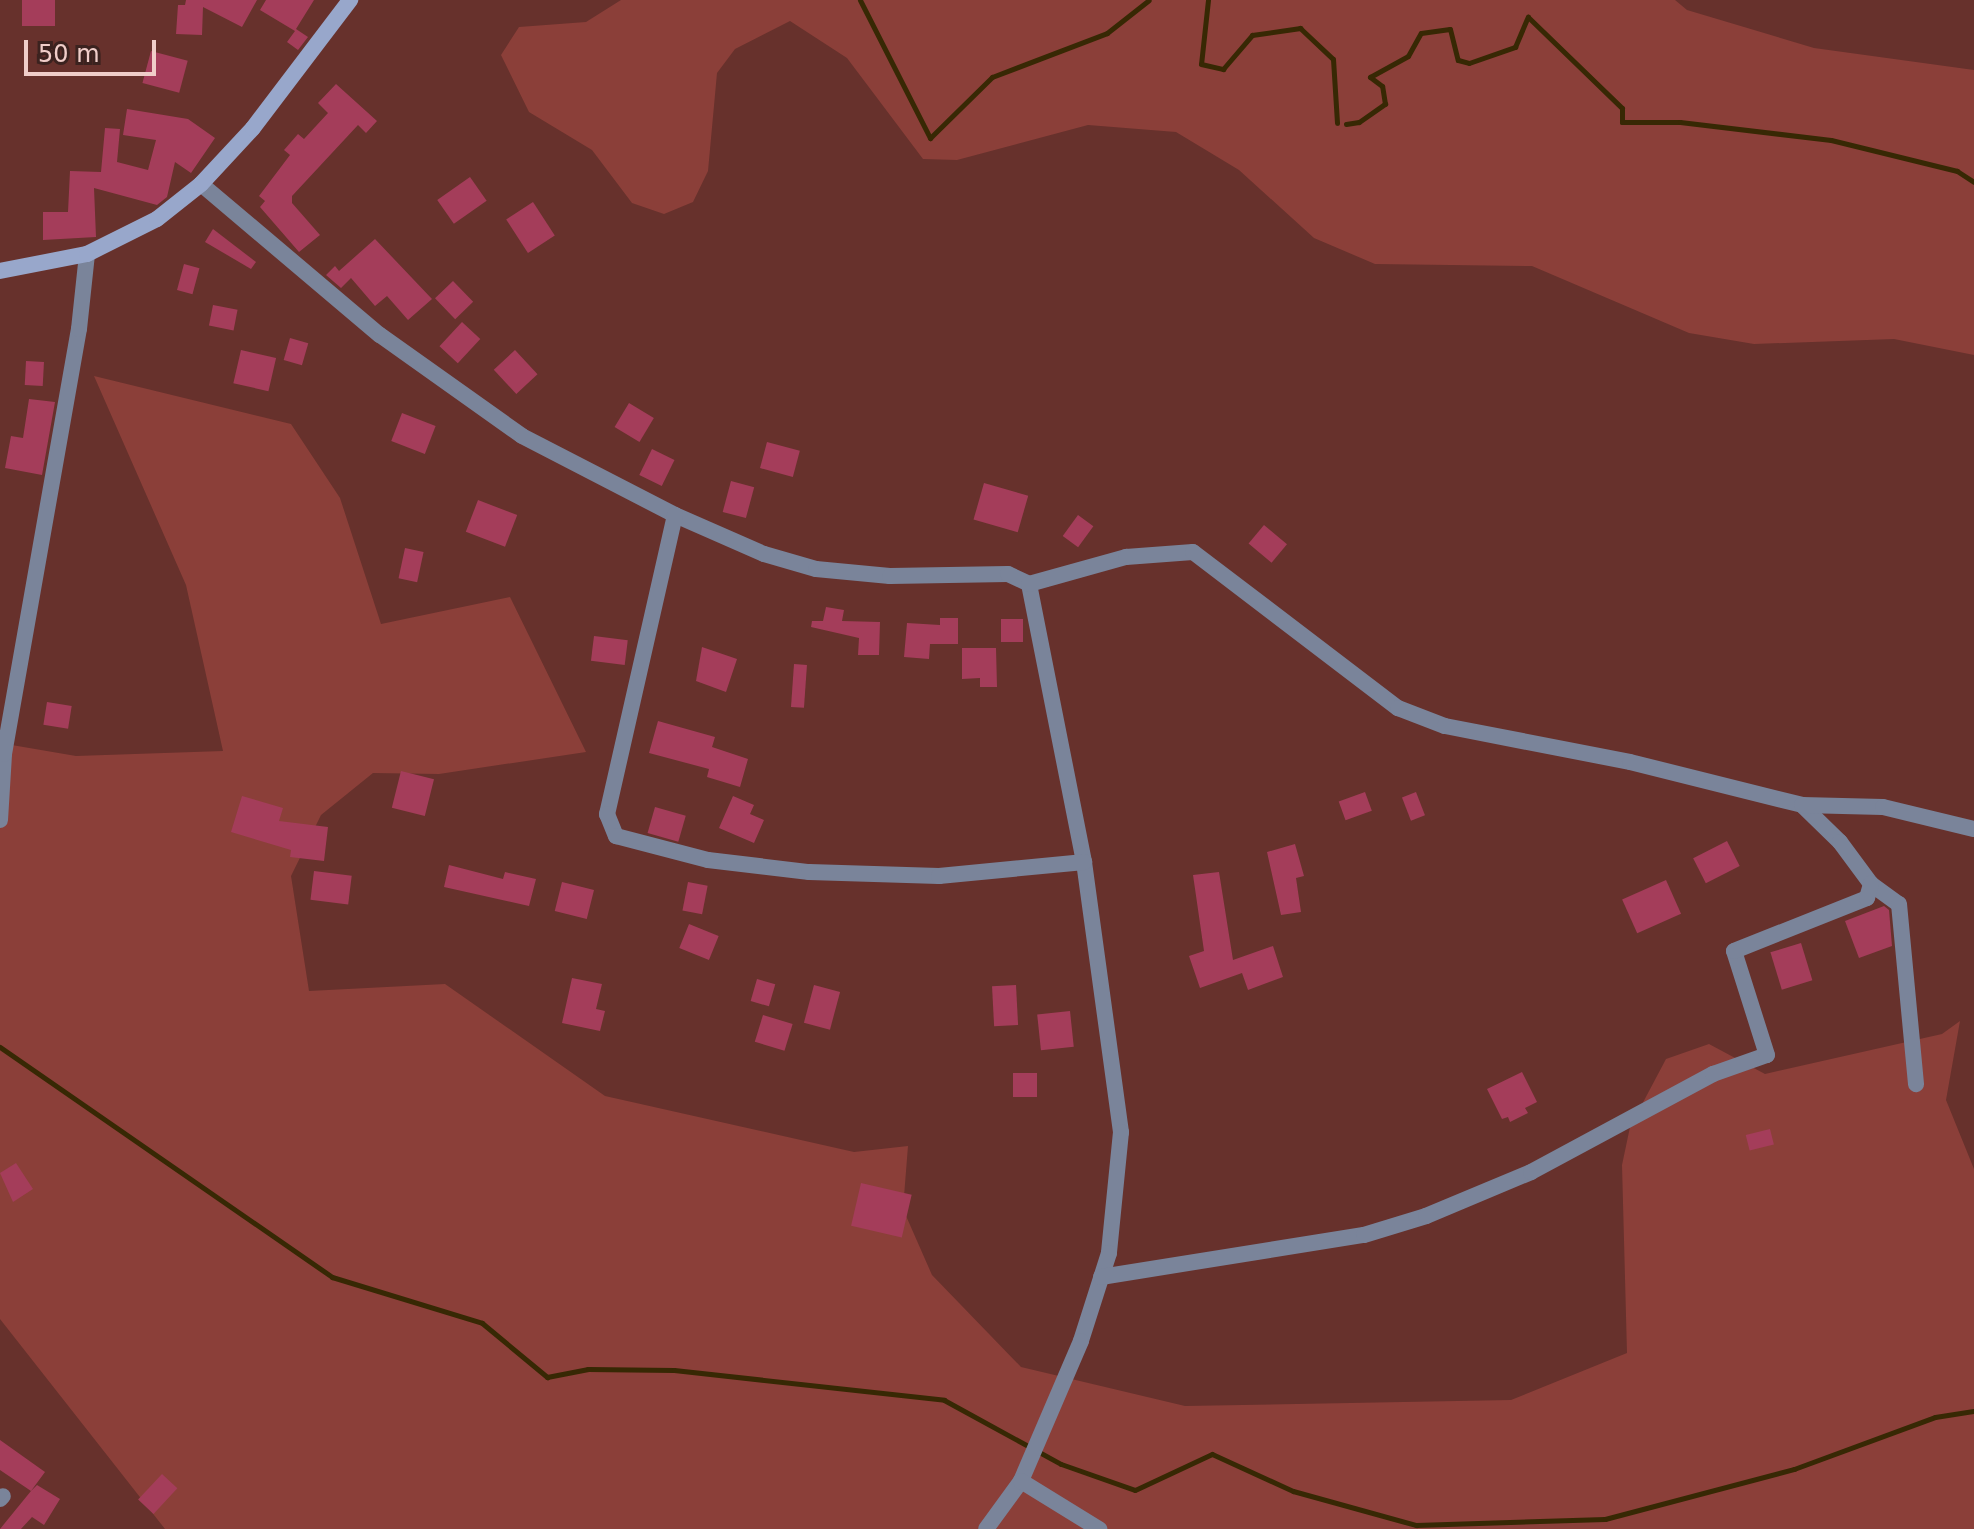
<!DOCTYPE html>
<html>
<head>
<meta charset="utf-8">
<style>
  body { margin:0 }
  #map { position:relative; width:1974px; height:1529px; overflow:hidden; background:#67312c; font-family:"DejaVu Sans",sans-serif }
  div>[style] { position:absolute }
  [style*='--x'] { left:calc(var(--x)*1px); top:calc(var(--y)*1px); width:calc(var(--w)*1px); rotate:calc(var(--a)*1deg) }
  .green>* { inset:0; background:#8b3f39 }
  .stream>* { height:5px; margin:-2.5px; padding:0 2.5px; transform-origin:2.5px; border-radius:2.5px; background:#372804 }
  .building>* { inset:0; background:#a43d5a; transform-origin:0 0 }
  .street>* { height:16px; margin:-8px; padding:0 8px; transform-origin:8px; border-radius:8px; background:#7a849a }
  .secondary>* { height:16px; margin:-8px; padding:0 8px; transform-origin:8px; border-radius:8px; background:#98a7cb }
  span { translate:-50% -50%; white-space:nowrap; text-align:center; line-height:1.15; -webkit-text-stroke:7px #3b221f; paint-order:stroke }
  .scale { position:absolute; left:24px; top:40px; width:132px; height:36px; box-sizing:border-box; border:4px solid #f0cdc9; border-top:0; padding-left:10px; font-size:24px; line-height:28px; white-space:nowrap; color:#f0cdc9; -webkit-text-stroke:6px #3b221f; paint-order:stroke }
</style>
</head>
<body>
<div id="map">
  <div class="green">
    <i style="clip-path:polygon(621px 0,1675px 0,1687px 10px,1814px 48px,1974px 70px,1974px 355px,1894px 339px,1754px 344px,1689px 333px,1532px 266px,1375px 264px,1314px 238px,1239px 170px,1176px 132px,1088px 125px,957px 160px,923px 159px,847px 58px,790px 21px,735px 49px,717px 73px,708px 171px,693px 202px,664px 214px,632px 203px,592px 150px,529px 112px,501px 55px,519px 27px,586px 22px)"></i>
    <i style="clip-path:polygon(94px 376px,291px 424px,340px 498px,381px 624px,510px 597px,586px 752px,439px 774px,373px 773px,321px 815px,291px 876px,309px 991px,445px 984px,605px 1096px,854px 1152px,908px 1146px,903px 1209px,932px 1275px,1021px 1367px,1185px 1406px,1511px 1400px,1627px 1353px,1622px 1165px,1630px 1127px,1666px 1059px,1709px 1044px,1765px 1074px,1942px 1034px,1960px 1021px,1946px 1100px,1974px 1169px,1974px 1529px,165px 1529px,0 1319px,0 743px,76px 756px,223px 751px,186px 585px)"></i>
  </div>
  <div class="stream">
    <i style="--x:860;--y:0;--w:155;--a:63.1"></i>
    <i style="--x:930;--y:138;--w:87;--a:-44.5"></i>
    <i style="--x:992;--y:77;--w:123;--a:-20.9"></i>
    <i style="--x:1107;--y:33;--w:53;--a:-38.2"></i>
    <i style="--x:1208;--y:0;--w:64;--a:96.2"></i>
    <i style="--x:1201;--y:64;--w:23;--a:13"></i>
    <i style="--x:1223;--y:69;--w:45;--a:-49.5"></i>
    <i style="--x:1252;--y:35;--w:49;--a:-8.3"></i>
    <i style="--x:1300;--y:28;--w:45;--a:43.2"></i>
    <i style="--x:1333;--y:59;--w:64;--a:86.4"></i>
    <i style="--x:1346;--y:124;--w:13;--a:-9"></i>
    <i style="--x:1359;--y:122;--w:32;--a:-35"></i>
    <i style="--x:1385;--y:104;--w:18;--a:-99"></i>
    <i style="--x:1382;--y:86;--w:15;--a:-143"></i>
    <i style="--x:1370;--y:77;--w:43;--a:-28.9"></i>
    <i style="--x:1408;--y:56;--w:26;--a:-61"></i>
    <i style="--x:1421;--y:33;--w:29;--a:-8"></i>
    <i style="--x:1450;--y:29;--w:32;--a:76"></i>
    <i style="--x:1458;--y:60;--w:11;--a:15"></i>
    <i style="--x:1469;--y:63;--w:49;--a:-19.2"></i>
    <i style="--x:1515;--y:47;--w:33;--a:-67"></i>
    <i style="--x:1528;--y:17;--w:131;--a:44.1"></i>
    <i style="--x:1622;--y:108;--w:14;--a:90"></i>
    <i style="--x:1622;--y:122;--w:58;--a:0"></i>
    <i style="--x:1680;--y:122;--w:152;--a:6.8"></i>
    <i style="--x:1831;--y:140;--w:130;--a:13.8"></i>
    <i style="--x:1957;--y:171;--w:20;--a:33"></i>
    <i style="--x:0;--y:1047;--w:404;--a:34.7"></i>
    <i style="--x:332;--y:1277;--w:157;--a:17"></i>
    <i style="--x:482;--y:1323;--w:85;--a:39.7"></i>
    <i style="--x:547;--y:1377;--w:42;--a:-11"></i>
    <i style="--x:588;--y:1369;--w:86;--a:0.7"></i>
    <i style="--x:674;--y:1370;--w:272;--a:6.3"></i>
    <i style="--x:944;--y:1400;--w:133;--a:28.7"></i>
    <i style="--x:1061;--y:1464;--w:78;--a:19.4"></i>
    <i style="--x:1135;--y:1490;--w:85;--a:-25.1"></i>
    <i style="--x:1212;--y:1454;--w:89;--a:24.6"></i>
    <i style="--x:1293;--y:1491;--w:128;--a:15.5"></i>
    <i style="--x:1416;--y:1525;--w:189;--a:-1.8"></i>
    <i style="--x:1605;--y:1519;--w:196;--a:-14.8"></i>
    <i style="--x:1794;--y:1469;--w:150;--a:-20.2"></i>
    <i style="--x:1935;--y:1417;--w:39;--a:-9"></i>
  </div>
  <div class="building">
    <i style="left:22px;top:0;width:33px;height:26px"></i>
    <i style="clip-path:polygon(186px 0,257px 0,242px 27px,203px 7px,202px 35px,176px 34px,178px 5px,185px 5px)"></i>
    <i style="clip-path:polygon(266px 0,314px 0,296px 29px,308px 37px,298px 50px,287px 42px,295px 31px,260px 10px)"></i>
    <i style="left:151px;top:51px;width:38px;height:33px;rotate:15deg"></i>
    <i style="clip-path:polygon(336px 84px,377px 121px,366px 133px,358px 125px,292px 196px,292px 203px,320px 235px,299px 252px,260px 207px,265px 201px,259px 196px,290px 155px,284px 150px,298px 134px,304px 139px,328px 113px,318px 103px)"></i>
    <i style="clip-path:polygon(127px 109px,188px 119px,215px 138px,191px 173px,175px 162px,167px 197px,157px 205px,94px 188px,96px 237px,43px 240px,43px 212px,68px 212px,70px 171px,101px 172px,105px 128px,120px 129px,117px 162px,148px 170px,156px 140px,123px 135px)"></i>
    <i style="left:470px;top:177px;width:29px;height:40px;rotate:55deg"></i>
    <i style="left:533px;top:202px;width:40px;height:32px;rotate:57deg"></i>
    <i style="clip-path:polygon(213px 229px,256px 262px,251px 269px,205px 242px)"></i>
    <i style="clip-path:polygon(375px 239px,432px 299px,408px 320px,387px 296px,375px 306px,351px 278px,341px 288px,326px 275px,335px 266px,339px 271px)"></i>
    <i style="left:184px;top:264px;width:16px;height:27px;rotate:15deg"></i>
    <i style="left:453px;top:281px;width:29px;height:25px;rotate:46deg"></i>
    <i style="left:213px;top:305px;width:25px;height:21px;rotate:11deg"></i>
    <i style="left:462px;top:322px;width:25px;height:33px;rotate:43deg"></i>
    <i style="left:290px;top:338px;width:19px;height:23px;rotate:16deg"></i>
    <i style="left:241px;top:350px;width:36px;height:34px;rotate:13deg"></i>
    <i style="left:515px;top:350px;width:33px;height:29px;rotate:47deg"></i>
    <i style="left:26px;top:361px;width:18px;height:24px;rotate:3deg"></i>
    <i style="clip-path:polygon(29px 399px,55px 402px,42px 475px,5px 468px,11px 436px,23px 438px)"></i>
    <i style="left:629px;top:403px;width:29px;height:28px;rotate:31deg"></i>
    <i style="left:402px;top:413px;width:36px;height:30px;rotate:21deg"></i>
    <i style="left:767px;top:442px;width:34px;height:27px;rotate:15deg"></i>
    <i style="left:652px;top:449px;width:25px;height:29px;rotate:26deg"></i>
    <i style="left:731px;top:481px;width:24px;height:32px;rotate:15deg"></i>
    <i style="left:984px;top:483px;width:46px;height:38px;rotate:16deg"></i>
    <i style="left:478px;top:500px;width:42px;height:34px;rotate:21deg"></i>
    <i style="left:1078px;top:515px;width:19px;height:26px;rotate:36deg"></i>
    <i style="left:1264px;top:525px;width:30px;height:24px;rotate:40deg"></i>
    <i style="left:405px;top:548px;width:19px;height:31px;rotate:12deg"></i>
    <i style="clip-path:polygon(826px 607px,844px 610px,842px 621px,880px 622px,879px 655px,858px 655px,859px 638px,811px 627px,812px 621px,823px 621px)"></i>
    <i style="clip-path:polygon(940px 618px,958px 618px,958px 644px,930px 644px,929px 659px,904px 657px,907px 623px,940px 625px)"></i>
    <i style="left:1001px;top:619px;width:22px;height:23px"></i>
    <i style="left:594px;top:636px;width:34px;height:25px;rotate:7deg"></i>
    <i style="clip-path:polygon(702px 647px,737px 659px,726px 692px,696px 681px)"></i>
    <i style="clip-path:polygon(962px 648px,996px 648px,997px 687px,980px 687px,980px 678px,962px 679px)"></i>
    <i style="left:794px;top:664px;width:13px;height:43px;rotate:4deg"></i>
    <i style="left:47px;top:702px;width:25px;height:23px;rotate:9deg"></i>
    <i style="clip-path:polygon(658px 721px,715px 737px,712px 747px,748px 759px,740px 787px,707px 777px,709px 769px,649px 753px)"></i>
    <i style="left:401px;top:771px;width:34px;height:38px;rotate:14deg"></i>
    <i style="left:1365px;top:792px;width:20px;height:28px;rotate:70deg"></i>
    <i style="left:1416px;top:792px;width:25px;height:15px;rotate:69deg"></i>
    <i style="clip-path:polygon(242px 796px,283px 808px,279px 821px,328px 827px,324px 861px,290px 857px,291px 850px,231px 832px)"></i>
    <i style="clip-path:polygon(733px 796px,754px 805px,750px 814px,764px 820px,754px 843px,719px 828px)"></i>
    <i style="left:655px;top:807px;width:32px;height:27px;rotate:16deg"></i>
    <i style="left:1727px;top:841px;width:28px;height:38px;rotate:63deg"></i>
    <i style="clip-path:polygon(1295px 844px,1304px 876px,1296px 878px,1301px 912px,1281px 915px,1267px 852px)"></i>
    <i style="clip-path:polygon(449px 865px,503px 879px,505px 872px,536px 879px,529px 906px,444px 887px)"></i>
    <i style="left:314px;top:871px;width:38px;height:29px;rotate:7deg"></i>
    <i style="clip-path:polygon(1219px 872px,1233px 960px,1273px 946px,1283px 977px,1248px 990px,1242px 973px,1200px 988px,1189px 956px,1204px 951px,1193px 875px)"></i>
    <i style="left:1666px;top:880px;width:37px;height:48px;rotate:66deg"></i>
    <i style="left:562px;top:882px;width:33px;height:30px;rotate:14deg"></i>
    <i style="left:688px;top:882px;width:20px;height:29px;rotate:11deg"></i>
    <i style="clip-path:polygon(1884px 906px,1889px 910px,1892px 946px,1859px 958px,1845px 921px)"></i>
    <i style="left:689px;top:924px;width:32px;height:26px;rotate:22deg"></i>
    <i style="left:1801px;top:943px;width:39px;height:32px;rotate:73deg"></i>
    <i style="clip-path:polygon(572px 978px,602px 984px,596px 1009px,605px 1011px,600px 1031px,562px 1023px)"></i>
    <i style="left:757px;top:979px;width:19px;height:23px;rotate:16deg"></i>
    <i style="left:814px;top:985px;width:27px;height:39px;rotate:15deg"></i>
    <i style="left:1016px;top:985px;width:40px;height:24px;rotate:87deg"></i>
    <i style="left:1070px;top:1011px;width:36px;height:33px;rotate:84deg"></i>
    <i style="left:763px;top:1015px;width:31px;height:28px;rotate:17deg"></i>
    <i style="clip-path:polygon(1522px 1072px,1537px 1102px,1525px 1108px,1528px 1113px,1510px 1122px,1508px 1117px,1502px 1119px,1487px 1089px)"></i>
    <i style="left:1013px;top:1073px;width:24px;height:24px"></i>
    <i style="left:1770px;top:1129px;width:16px;height:25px;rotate:76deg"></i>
    <i style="clip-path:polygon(16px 1163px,33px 1189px,13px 1202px,0 1173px)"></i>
    <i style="left:861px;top:1183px;width:52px;height:44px;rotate:13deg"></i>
    <i style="clip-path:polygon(0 1440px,45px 1472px,31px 1491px,37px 1485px,60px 1499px,44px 1525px,32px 1517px,21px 1529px,0 1529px,31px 1491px,0 1470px)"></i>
    <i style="left:162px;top:1474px;width:21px;height:35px;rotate:43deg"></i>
  </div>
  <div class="street">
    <i style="--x:201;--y:184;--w:234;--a:40.2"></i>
    <i style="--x:380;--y:335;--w:174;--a:35.4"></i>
    <i style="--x:522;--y:436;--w:172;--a:27.3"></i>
    <i style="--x:675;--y:515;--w:97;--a:23.7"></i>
    <i style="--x:764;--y:554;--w:54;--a:16.1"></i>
    <i style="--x:816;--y:569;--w:74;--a:5.4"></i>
    <i style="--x:890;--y:576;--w:118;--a:-1"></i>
    <i style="--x:1008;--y:574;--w:23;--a:25"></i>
    <i style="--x:1029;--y:584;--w:283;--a:78.8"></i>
    <i style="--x:1084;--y:862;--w:273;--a:82.2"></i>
    <i style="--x:1121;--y:1132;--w:122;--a:95.7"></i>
    <i style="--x:1109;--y:1253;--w:92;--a:107.7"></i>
    <i style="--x:1081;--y:1341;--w:152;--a:113.2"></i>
    <i style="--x:1021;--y:1481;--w:59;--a:126.1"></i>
    <i style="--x:675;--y:515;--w:307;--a:102.8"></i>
    <i style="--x:607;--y:814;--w:24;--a:68"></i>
    <i style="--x:616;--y:836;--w:95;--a:14.6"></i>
    <i style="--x:708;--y:860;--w:102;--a:6.8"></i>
    <i style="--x:809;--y:872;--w:130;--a:1.8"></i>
    <i style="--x:939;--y:876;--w:146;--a:-5.5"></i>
    <i style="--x:1029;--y:584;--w:101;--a:-15.6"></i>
    <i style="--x:1126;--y:557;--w:67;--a:-4.3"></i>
    <i style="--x:1193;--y:552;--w:258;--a:37.3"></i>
    <i style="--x:1398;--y:708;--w:50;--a:21"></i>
    <i style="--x:1445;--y:726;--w:188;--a:11"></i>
    <i style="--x:1630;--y:762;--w:177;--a:14"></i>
    <i style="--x:1802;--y:805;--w:53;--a:44.2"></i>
    <i style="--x:1840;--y:842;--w:52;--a:53.6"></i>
    <i style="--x:1871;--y:884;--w:34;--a:36"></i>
    <i style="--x:1899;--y:904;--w:181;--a:84.6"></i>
    <i style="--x:1802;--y:805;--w:81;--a:1.4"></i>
    <i style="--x:1883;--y:807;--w:94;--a:13.6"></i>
    <i style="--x:0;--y:820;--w:66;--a:-86.5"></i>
    <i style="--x:4;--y:754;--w:432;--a:-80"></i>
    <i style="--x:79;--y:329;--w:75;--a:-83.9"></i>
    <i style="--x:1101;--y:1277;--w:266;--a:-9.1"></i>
    <i style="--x:1364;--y:1235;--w:65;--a:-17"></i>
    <i style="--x:1426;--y:1216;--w:114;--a:-22.7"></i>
    <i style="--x:1531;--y:1172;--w:207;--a:-28.3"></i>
    <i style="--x:1713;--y:1074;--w:57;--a:-19.4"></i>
    <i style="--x:1767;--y:1055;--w:109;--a:-107.6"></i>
    <i style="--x:1734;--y:951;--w:143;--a:-21.7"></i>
    <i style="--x:1867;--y:898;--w:15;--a:-74"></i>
    <i style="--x:1021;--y:1481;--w:92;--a:31.6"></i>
    <i style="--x:0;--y:1499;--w:4;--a:-45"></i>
  </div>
  <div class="secondary">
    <i style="--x:0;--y:271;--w:89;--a:-11.1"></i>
    <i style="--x:87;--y:254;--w:78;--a:-26.6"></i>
    <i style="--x:157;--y:219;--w:56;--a:-38.5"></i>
    <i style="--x:201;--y:184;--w:76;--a:-47.1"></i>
    <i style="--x:253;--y:128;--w:161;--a:-52.8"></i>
  </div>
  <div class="scale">50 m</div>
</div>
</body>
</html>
